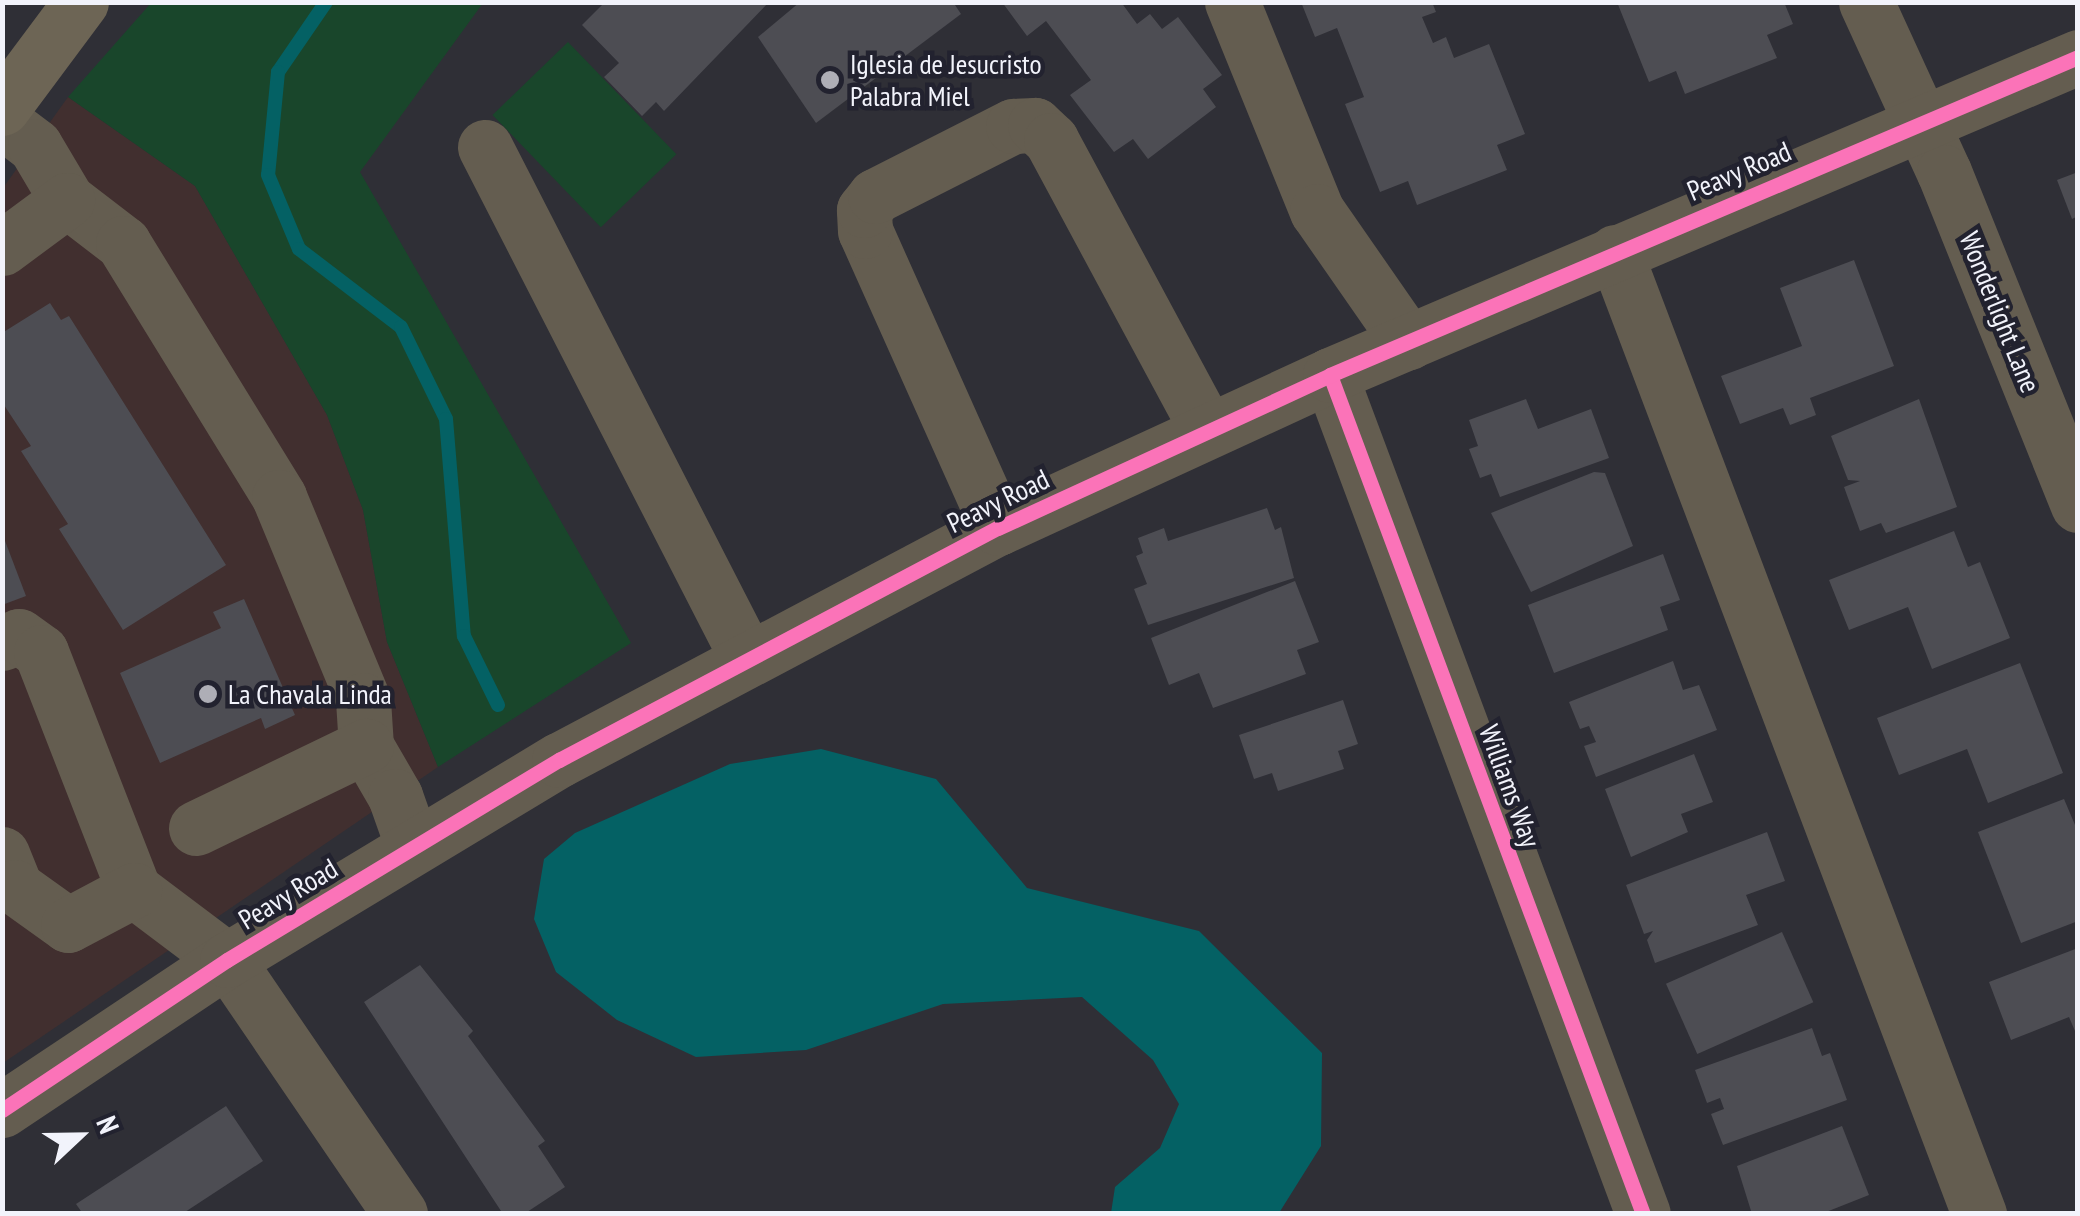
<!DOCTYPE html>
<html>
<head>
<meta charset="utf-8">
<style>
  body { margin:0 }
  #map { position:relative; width:2080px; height:1216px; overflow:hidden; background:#2f2f36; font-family:"PT Sans Narrow",sans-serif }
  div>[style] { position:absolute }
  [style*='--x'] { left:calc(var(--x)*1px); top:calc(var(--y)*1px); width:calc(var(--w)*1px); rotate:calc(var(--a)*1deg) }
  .commercial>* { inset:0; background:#412f2f }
  .green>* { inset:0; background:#19462b; transform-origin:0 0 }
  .water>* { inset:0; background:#046164 }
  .stream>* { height:14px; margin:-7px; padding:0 7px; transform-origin:7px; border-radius:7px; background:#046164 }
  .building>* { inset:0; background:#4d4d53; transform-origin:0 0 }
  .minor>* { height:55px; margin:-27.5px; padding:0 27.5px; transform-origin:27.5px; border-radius:27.5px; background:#645d50 }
  .major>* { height:55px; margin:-27.5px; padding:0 27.5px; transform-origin:27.5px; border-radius:27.5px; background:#6d6555 }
  .cycleway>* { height:15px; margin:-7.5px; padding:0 7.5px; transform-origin:7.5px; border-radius:7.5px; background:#fb73b8 }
  .dots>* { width:28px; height:28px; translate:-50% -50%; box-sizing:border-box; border:5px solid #22222f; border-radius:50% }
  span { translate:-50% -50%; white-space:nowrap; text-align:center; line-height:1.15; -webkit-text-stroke:9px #22222f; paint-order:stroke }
  .poi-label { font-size:28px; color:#f2f3fb }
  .left { translate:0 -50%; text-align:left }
  .street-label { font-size:28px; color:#f2f3fb }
  .frame { position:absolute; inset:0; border:5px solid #f2f3fb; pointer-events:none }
  .north { position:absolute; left:30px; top:1086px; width:100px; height:100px; -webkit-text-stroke:8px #22222f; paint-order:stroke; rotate:68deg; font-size:28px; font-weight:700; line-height:40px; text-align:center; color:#f2f3fb }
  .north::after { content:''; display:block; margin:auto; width:35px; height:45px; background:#f2f3fb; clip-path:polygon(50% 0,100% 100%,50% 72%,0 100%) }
</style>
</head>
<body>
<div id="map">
  <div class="commercial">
    <i style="clip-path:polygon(68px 97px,195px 186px,327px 415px,363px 510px,387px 642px,438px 767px,3px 1063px,3px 188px)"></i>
  </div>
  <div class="green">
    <i style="clip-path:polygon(151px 3px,483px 3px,360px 172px,631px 643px,438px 767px,387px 642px,363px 510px,327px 415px,195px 186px,68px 97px)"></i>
    <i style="left:568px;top:42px;width:156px;height:105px;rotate:46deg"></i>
  </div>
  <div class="water">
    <i style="clip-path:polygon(821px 749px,936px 779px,1027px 888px,1199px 931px,1322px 1053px,1321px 1146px,1279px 1213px,1111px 1213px,1115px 1187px,1160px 1148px,1179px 1104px,1153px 1060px,1082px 997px,943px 1004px,806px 1050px,696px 1057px,617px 1020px,556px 972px,534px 919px,544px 859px,575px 833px,730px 764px)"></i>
  </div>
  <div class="stream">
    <i style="--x:326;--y:2;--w:85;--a:124.4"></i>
    <i style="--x:278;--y:72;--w:103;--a:95.5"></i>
    <i style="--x:268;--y:175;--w:80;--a:67.3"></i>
    <i style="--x:299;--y:249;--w:128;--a:37.4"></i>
    <i style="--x:401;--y:327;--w:102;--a:63.9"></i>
    <i style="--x:446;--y:419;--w:218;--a:85.3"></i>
    <i style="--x:464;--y:636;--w:77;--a:63.8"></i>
  </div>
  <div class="building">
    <i style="clip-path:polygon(605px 2px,769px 2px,664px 111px,656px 102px,642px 116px,604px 77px,619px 63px,582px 25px)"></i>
    <i style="clip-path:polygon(800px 2px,953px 2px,961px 14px,816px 123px,758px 37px)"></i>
    <i style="clip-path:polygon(1002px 2px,1121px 2px,1137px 24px,1150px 14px,1162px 29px,1178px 17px,1222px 75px,1203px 89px,1216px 107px,1148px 159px,1133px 139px,1114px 152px,1070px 95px,1091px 80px,1046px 21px,1027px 36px)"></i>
    <i style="clip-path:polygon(1301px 2px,1432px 2px,1436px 12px,1422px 17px,1433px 43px,1446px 37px,1454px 58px,1489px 44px,1525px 134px,1497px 145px,1507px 170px,1417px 205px,1408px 181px,1380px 192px,1345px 104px,1364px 97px,1337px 28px,1315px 37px)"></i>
    <i style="clip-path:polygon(1617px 2px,1784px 2px,1793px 24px,1767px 35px,1777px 58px,1685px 94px,1676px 71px,1649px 82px)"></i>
    <i style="clip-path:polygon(2078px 172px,2078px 216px,2072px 219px,2057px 180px)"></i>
    <i style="clip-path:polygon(1854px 260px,1894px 366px,1810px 398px,1816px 415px,1790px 425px,1783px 408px,1740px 424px,1721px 376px,1802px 346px,1780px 288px)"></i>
    <i style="clip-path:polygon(50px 303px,61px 320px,69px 316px,226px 565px,123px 630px,59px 529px,68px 524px,21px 451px,31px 446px,2px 402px,2px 333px)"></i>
    <i style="clip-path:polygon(1526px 399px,1538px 429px,1591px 409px,1609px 458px,1500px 497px,1491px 474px,1480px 478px,1469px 449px,1478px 446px,1469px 420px)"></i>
    <i style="clip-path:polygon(1919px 399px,1957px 507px,1886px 533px,1881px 523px,1860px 531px,1844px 487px,1860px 481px,1848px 480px,1831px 436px)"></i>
    <i style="clip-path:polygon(1594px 472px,1605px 473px,1633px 546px,1531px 592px,1491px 513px)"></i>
    <i style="clip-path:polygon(1267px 508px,1275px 530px,1281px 527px,1294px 578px,1148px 625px,1134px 589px,1147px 584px,1136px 556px,1143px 553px,1138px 538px,1164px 528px,1168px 541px)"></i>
    <i style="clip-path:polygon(1954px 531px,1968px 567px,1980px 562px,2010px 638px,1932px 669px,1908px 607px,1849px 630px,1829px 580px)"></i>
    <i style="clip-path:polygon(2px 533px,26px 596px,2px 605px)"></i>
    <i style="clip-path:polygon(1663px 554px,1680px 600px,1660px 607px,1668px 630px,1554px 673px,1528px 605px)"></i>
    <i style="clip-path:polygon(1295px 581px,1319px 642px,1297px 650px,1306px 674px,1213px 708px,1199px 673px,1169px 685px,1151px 638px)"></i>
    <i style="clip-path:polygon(244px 599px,295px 715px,265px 729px,261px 718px,160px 763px,120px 673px,221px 628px,213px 612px)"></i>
    <i style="clip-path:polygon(1673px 661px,1683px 690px,1699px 685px,1717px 730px,1596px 777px,1584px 746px,1596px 742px,1589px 726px,1580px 729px,1569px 702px)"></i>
    <i style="clip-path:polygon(2020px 663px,2063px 773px,1988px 803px,1967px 749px,1899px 775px,1877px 718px)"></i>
    <i style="clip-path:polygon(1343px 700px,1358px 744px,1338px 751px,1344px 769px,1278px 791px,1272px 773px,1254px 779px,1239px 735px)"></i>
    <i style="clip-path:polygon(1694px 754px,1713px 802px,1681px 814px,1688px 832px,1631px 857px,1605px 789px)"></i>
    <i style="clip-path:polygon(2064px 799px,2078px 832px,2078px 921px,2021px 943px,1978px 832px)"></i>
    <i style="clip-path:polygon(1767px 832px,1785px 881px,1746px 895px,1758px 925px,1655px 963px,1647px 940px,1653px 931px,1644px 934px,1626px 885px)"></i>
    <i style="left:1782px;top:932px;width:77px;height:127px;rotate:66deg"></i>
    <i style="clip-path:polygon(2078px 948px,2078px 1038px,2069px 1017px,2011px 1040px,1989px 982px)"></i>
    <i style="clip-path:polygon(420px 965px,473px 1031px,468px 1036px,545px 1141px,538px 1146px,565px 1187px,524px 1214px,503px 1214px,364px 1002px)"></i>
    <i style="clip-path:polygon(1812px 1028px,1822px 1056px,1830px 1053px,1847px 1100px,1723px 1145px,1711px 1114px,1724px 1109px,1720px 1098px,1707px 1103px,1695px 1070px)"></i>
    <i style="clip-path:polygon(226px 1106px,263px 1161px,182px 1214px,83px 1214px,76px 1204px)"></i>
    <i style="clip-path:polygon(1842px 1126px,1869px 1195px,1821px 1214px,1752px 1214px,1737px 1166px)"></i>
  </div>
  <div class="minor">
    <i style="--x:1232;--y:2;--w:226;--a:67.9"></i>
    <i style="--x:1317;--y:211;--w:160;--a:55.2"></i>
    <i style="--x:1866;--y:2;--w:187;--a:65.4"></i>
    <i style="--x:1944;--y:172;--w:359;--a:68.1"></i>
    <i style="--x:2;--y:121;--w:41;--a:37.1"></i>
    <i style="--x:35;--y:146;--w:63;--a:59.3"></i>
    <i style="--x:67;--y:200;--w:71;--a:37.5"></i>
    <i style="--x:123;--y:243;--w:298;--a:58.4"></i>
    <i style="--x:279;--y:497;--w:220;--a:67.5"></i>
    <i style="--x:363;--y:700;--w:46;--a:86.3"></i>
    <i style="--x:366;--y:746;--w:58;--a:59.9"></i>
    <i style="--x:395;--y:796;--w:54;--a:70.6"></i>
    <i style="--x:485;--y:147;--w:572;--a:62.85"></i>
    <i style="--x:2;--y:248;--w:81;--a:-36.4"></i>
    <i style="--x:1615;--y:252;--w:1029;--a:69.27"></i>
    <i style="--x:1330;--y:375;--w:895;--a:69.54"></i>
    <i style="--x:998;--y:528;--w:325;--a:-114.1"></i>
    <i style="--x:865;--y:231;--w:21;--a:-93"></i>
    <i style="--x:864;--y:210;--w:18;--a:-52"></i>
    <i style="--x:875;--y:196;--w:155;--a:-26.9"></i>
    <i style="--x:1013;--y:126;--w:22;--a:-3"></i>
    <i style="--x:1035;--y:125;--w:22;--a:43"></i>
    <i style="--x:1051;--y:140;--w:329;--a:61.7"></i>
    <i style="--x:2;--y:643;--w:18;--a:-22"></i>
    <i style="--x:19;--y:636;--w:27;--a:36"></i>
    <i style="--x:41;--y:652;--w:256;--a:68.7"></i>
    <i style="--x:134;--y:890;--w:116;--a:37"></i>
    <i style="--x:227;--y:960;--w:307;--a:55.7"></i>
    <i style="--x:196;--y:828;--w:189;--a:-25.8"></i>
    <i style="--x:2;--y:854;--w:35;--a:68"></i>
    <i style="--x:15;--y:887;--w:65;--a:35.6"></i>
    <i style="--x:68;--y:925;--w:75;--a:-27.9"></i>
    <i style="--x:2;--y:1110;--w:270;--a:-33.7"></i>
    <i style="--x:227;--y:960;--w:388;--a:-31.1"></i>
    <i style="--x:559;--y:760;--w:497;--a:-27.9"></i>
    <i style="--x:998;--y:528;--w:366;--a:-24.7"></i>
    <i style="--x:1330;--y:375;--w:813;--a:-23.03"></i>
  </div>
  <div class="major">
    <i style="--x:2;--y:108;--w:132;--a:-53.3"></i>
  </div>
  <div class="cycleway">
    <i style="--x:1330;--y:375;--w:895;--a:69.54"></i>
    <i style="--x:2;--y:1110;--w:270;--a:-33.7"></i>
    <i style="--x:227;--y:960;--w:388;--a:-31.1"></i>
    <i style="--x:559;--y:760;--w:497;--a:-27.9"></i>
    <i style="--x:998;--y:528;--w:366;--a:-24.7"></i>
    <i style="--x:1330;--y:375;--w:813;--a:-23.03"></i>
  </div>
  <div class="dots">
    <i style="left:830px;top:80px;background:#aeaeb6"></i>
    <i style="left:208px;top:694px;background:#aeaeb6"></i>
  </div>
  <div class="poi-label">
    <span class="left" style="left:850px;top:80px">Iglesia de Jesucristo<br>Palabra Miel</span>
    <span class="left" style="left:228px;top:694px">La Chavala Linda</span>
  </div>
  <div class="street-label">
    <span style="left:1739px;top:171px;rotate:-23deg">Peavy Road</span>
    <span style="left:2000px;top:312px;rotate:68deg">Wonderlight Lane</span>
    <span style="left:998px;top:501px;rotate:-26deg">Peavy Road</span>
    <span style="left:1510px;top:786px;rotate:70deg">Williams Way</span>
    <span style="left:288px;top:894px;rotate:-31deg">Peavy Road</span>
  </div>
  <div class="frame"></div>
  <div class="north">N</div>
</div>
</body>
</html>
